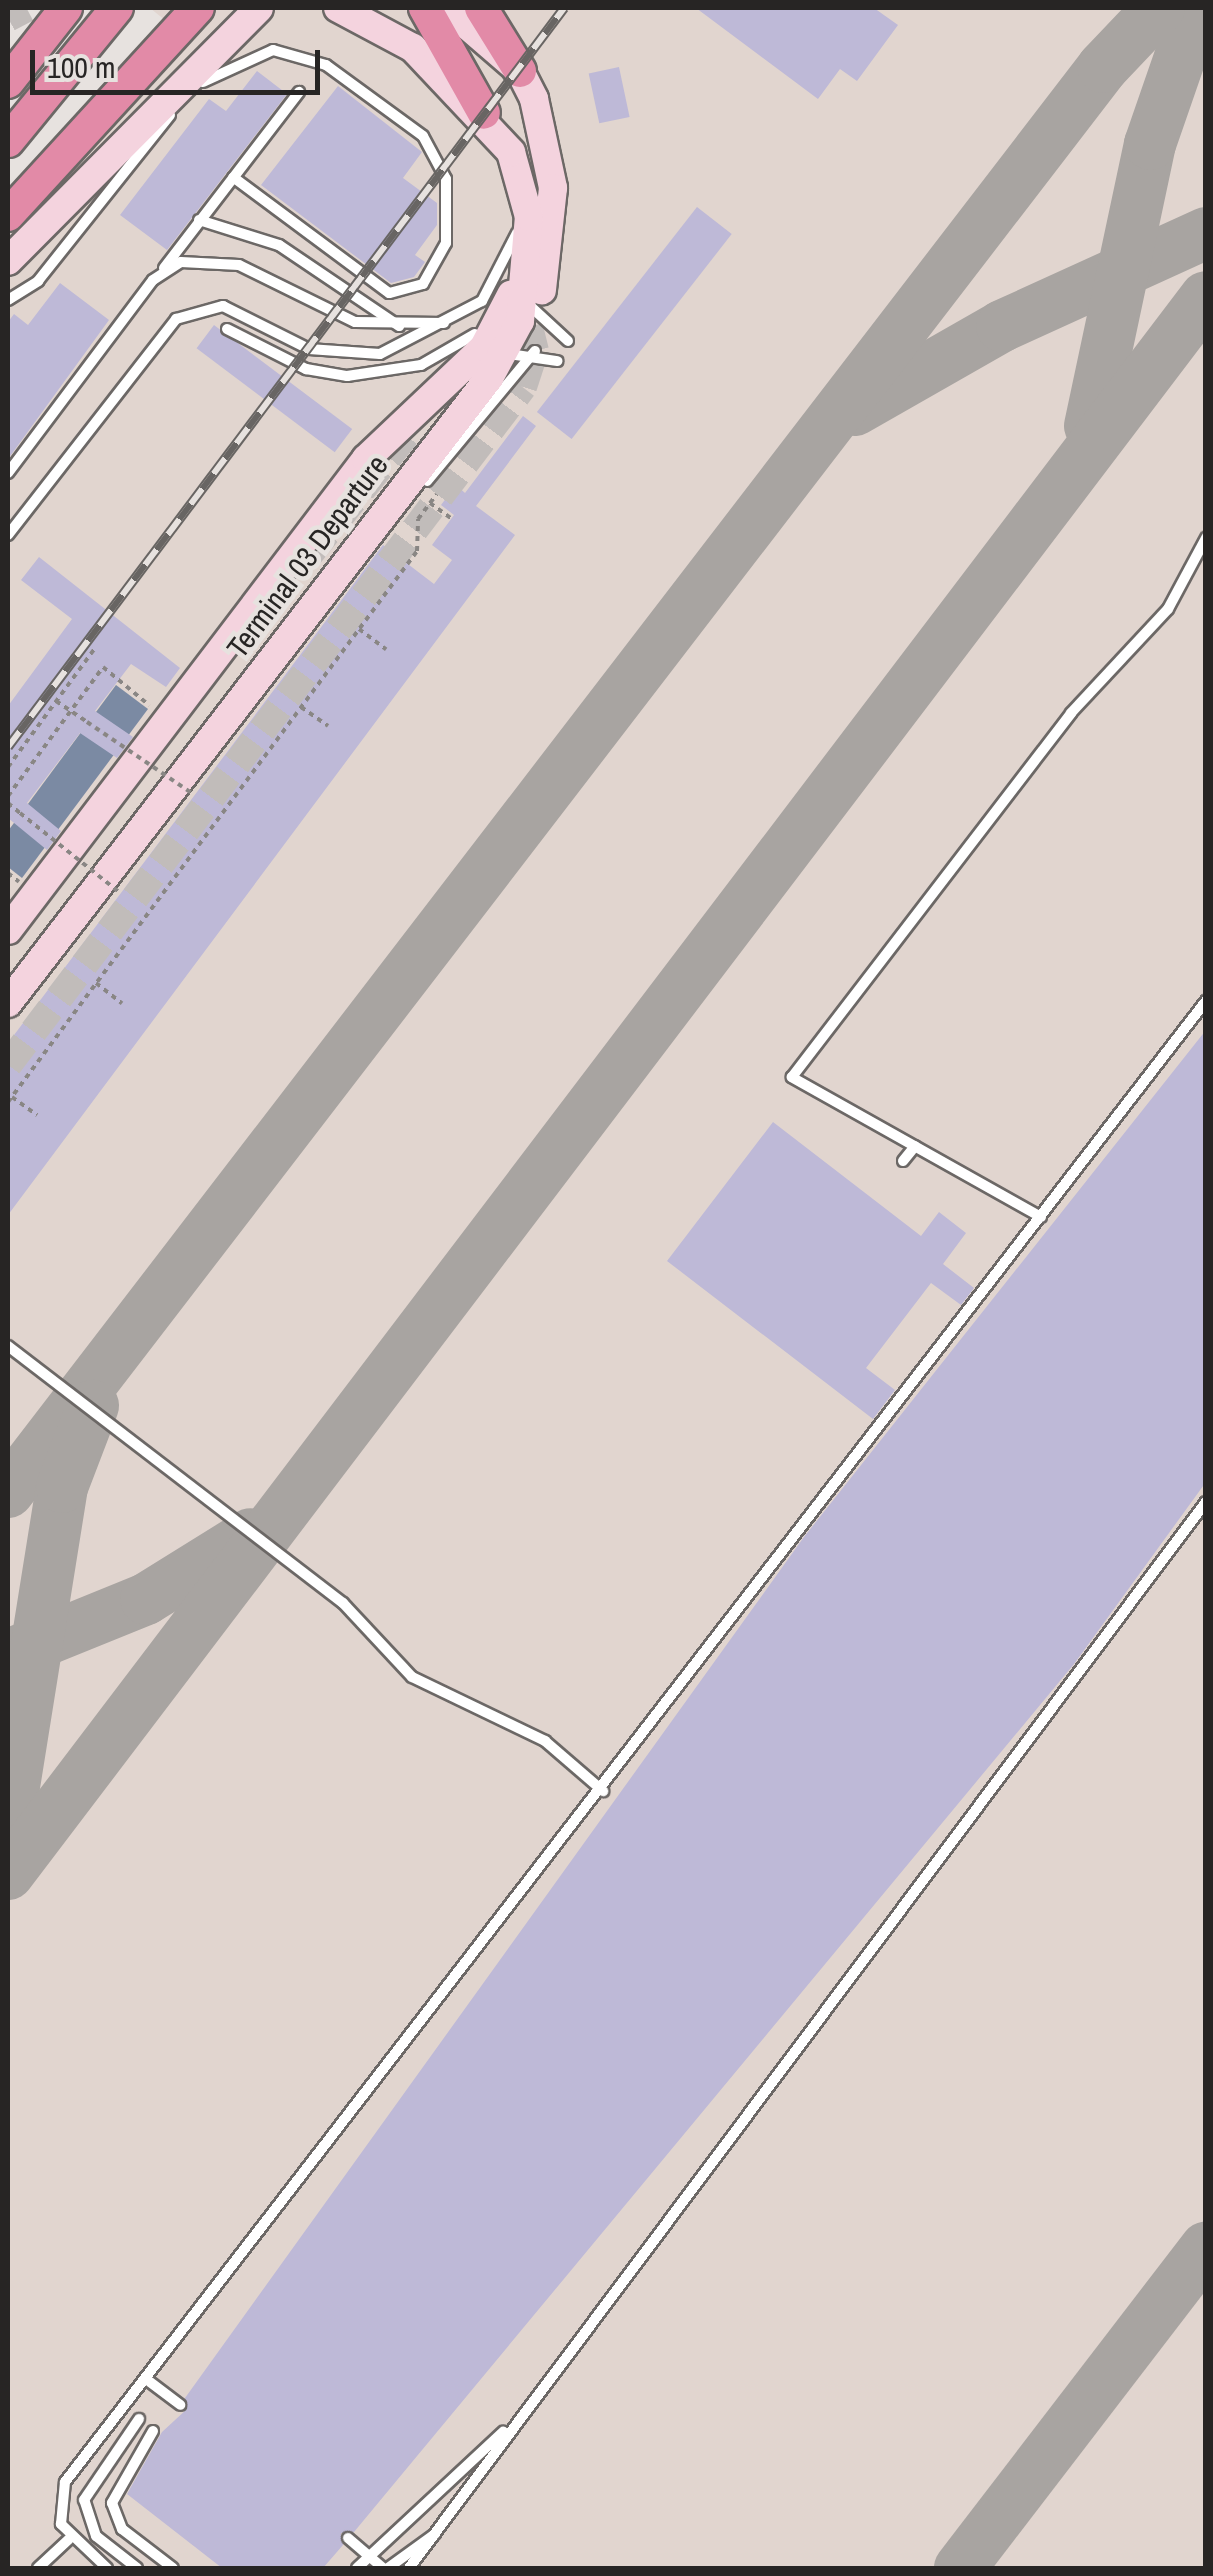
<!DOCTYPE html>
<html>
<head>
<meta charset="utf-8">
<style>
  body { margin:0 }
  #map { position:relative; width:1213px; height:2576px; overflow:hidden; background:#e7e2df; font-family:"Archivo Narrow",sans-serif }
  div>[style] { position:absolute }
  [style*='--x'] { left:calc(var(--x)*1px); top:calc(var(--y)*1px); width:calc(var(--w)*1px); rotate:calc(var(--a)*1deg) }
  .built>* { inset:0; background:#e1d5cf }
  .water>* { inset:0; background:#7b8aa3 }
  .taxiway>* { height:52px; margin:-26px; padding:0 26px; transform-origin:26px; border-radius:26px; background:#a8a4a1 }
  .building>* { inset:0; background:#beb9d7; transform-origin:0 0 }
  .secondary-tunnel>* { height:28px; margin-top:-14px; transform-origin:0; background:repeating-linear-gradient(90deg,#c1bcba 0 28px,transparent 0 42px) }
  .path>* { height:4px; margin-top:-2px; transform-origin:0; background:repeating-linear-gradient(90deg,#898684 0 5px,transparent 0 10px) }
  .roads { filter:drop-shadow(2px 0 #6c6866) drop-shadow(-2px 0 #6c6866) drop-shadow(0 2px #6c6866) drop-shadow(0 -2px #6c6866) }
  .service>* { height:10px; margin:-5px; padding:0 5px; transform-origin:5px; border-radius:5px; background:#fff }
  .secondary>* { height:28px; margin:-14px; padding:0 14px; transform-origin:14px; border-radius:14px; background:#f4d3de }
  .trunk>* { height:32px; margin:-16px; padding:0 16px; transform-origin:16px; border-radius:16px; background:#e28aa7 }
  .rail>* { height:10px; margin-top:-5px; transform-origin:0; background:repeating-linear-gradient(90deg,#e7e2df 0 19px,#686563 0 38px); box-sizing:border-box; border-block:2px solid #686563 }
  .path-bridge>* { height:4px; margin-top:-2px; transform-origin:0; background:repeating-linear-gradient(90deg,#898684 0 5px,transparent 0 10px) }
  span { translate:-50% -50%; white-space:nowrap; text-align:center; line-height:1.15; -webkit-text-stroke:9px #e7e2df; paint-order:stroke }
  .street-label { font-size:30px; color:#272524 }
  .frame { position:absolute; inset:0; border:10px solid #272524; pointer-events:none }
  .scale { position:absolute; left:30px; top:50px; width:290px; height:45px; box-sizing:border-box; border:5px solid #272524; border-top:0; padding-left:12px; font-size:30px; line-height:35px; white-space:nowrap; color:#272524; -webkit-text-stroke:8px #e7e2df; paint-order:stroke }
</style>
</head>
<body>
<div id="map">
  <div class="built">
    <i style="clip-path:polygon(150px 8px,1205px 8px,1205px 2568px,8px 2568px,8px 234px,192px 42px)"></i>
  </div>
  <div class="water">
    <i style="clip-path:polygon(116px 685px,148px 709px,22px 878px,8px 867px,8px 831px)"></i>
  </div>
  <div class="taxiway">
    <i style="--x:855;--y:410;--w:169;--a:-29.7"></i>
    <i style="--x:1002;--y:326;--w:224;--a:-24.5"></i>
    <i style="--x:1090;--y:426;--w:288;--a:-78"></i>
    <i style="--x:1150;--y:144;--w:144;--a:-70.9"></i>
    <i style="--x:8;--y:1492;--w:1797;--a:-52.46"></i>
    <i style="--x:1103;--y:67;--w:81;--a:-46.5"></i>
    <i style="--x:13;--y:1653;--w:144;--a:-22.1"></i>
    <i style="--x:146;--y:1599;--w:123;--a:-31.8"></i>
    <i style="--x:8;--y:1824;--w:341;--a:-80.9"></i>
    <i style="--x:62;--y:1487;--w:87;--a:-69.1"></i>
    <i style="--x:8;--y:1874;--w:1980;--a:-52.78"></i>
    <i style="--x:960;--y:2568;--w:404;--a:-52.5"></i>
  </div>
  <div class="building">
    <i style="clip-path:polygon(696px 8px,874px 8px,898px 25px,857px 81px,840px 69px,818px 99px)"></i>
    <i style="left:619px;top:67px;width:51px;height:31px;rotate:78deg"></i>
    <i style="clip-path:polygon(257px 71px,287px 94px,167px 250px,120px 215px,209px 99px,226px 111px)"></i>
    <i style="clip-path:polygon(338px 86px,422px 152px,403px 178px,437px 203px,437px 225px,415px 255px,425px 262px,414px 277px,391px 283px,261px 185px)"></i>
    <i style="left:697px;top:207px;width:44px;height:260px;rotate:38deg"></i>
    <i style="clip-path:polygon(60px 283px,109px 320px,8px 459px,8px 322px,14px 314px,28px 325px)"></i>
    <i style="left:214px;top:325px;width:173px;height:29px;rotate:37deg"></i>
    <i style="clip-path:polygon(523px 416px,536px 426px,476px 506px,515px 535px,8px 1215px,8px 1043px,383px 545px,434px 584px,452px 560px,432px 545px,454px 515px,441px 505px,456px 485px,465px 493px)"></i>
    <i style="clip-path:polygon(39px 557px,180px 668px,166px 687px,131px 664px,95px 711px,133px 737px,117px 758px,80px 733px,27px 803px,61px 831px,47px 850px,8px 818px,8px 706px,72px 619px,21px 580px)"></i>
    <i style="clip-path:polygon(1206px 1030px,1206px 1482px,1074px 1664px,354px 2532px,341px 2533px,343px 2545px,323px 2568px,222px 2568px,127px 2494px,162px 2432px,187px 2409px,185px 2398px,804px 1537px)"></i>
    <i style="clip-path:polygon(773px 1122px,921px 1236px,939px 1212px,966px 1233px,943px 1264px,974px 1288px,961px 1305px,931px 1283px,866px 1368px,895px 1390px,873px 1419px,667px 1261px)"></i>
  </div>
  <div class="secondary-tunnel">
    <i style="--x:8;--y:18;--w:21;--a:-28"></i>
    <i style="--x:309;--y:555;--w:162;--a:-51"></i>
    <i style="--x:8;--y:1065;--w:851;--a:-52.78"></i>
    <i style="--x:523;--y:387;--w:38;--a:-72"></i>
    <i style="--x:535;--y:351;--w:25;--a:-104"></i>
  </div>
  <div class="path">
    <i style="--x:430;--y:503;--w:27;--a:36"></i>
    <i style="--x:359;--y:629;--w:34;--a:37"></i>
    <i style="--x:56;--y:701;--w:37;--a:34"></i>
    <i style="--x:301;--y:707;--w:33;--a:35"></i>
    <i style="--x:8;--y:767;--w:147;--a:-53.8"></i>
    <i style="--x:8;--y:796;--w:160;--a:-53.6"></i>
    <i style="--x:103;--y:667;--w:60;--a:39.6"></i>
    <i style="--x:8;--y:803;--w:16;--a:40"></i>
    <i style="--x:8;--y:873;--w:14;--a:39"></i>
    <i style="--x:96;--y:983;--w:33;--a:38"></i>
    <i style="--x:12;--y:1097;--w:31;--a:36"></i>
    <i style="--x:8;--y:1102;--w:686;--a:-53.41"></i>
    <i style="--x:417;--y:551;--w:32;--a:-88"></i>
    <i style="--x:418;--y:519;--w:31;--a:-53"></i>
    <i style="--x:283;--y:2567;--w:1;--a:90"></i>
  </div>
  <div class="roads">
    <div class="service">
      <i style="--x:203;--y:82;--w:77;--a:-24.6"></i>
      <i style="--x:273;--y:50;--w:55;--a:15.8"></i>
      <i style="--x:326;--y:65;--w:120;--a:36.2"></i>
      <i style="--x:423;--y:136;--w:49;--a:61.9"></i>
      <i style="--x:446;--y:179;--w:64;--a:90"></i>
      <i style="--x:446;--y:243;--w:47;--a:119.3"></i>
      <i style="--x:423;--y:284;--w:35;--a:165"></i>
      <i style="--x:389;--y:293;--w:194;--a:-143.4"></i>
      <i style="--x:199;--y:220;--w:84;--a:17.4"></i>
      <i style="--x:279;--y:245;--w:145;--a:34"></i>
      <i style="--x:164;--y:268;--w:222;--a:-52.5"></i>
      <i style="--x:8;--y:300;--w:36;--a:-32"></i>
      <i style="--x:38;--y:281;--w:212;--a:-51.5"></i>
      <i style="--x:529;--y:305;--w:53;--a:42.7"></i>
      <i style="--x:227;--y:329;--w:89;--a:26.9"></i>
      <i style="--x:306;--y:369;--w:42;--a:9.7"></i>
      <i style="--x:347;--y:376;--w:75;--a:-8.5"></i>
      <i style="--x:421;--y:365;--w:62;--a:-29.9"></i>
      <i style="--x:509;--y:354;--w:49;--a:8.3"></i>
      <i style="--x:8;--y:473;--w:241;--a:-53.1"></i>
      <i style="--x:153;--y:280;--w:33;--a:-33"></i>
      <i style="--x:181;--y:262;--w:58;--a:3"></i>
      <i style="--x:239;--y:265;--w:129;--a:26.2"></i>
      <i style="--x:355;--y:322;--w:89;--a:0.6"></i>
      <i style="--x:427;--y:481;--w:169;--a:-50.3"></i>
      <i style="--x:8;--y:535;--w:274;--a:-52.1"></i>
      <i style="--x:176;--y:319;--w:49;--a:-15.5"></i>
      <i style="--x:223;--y:306;--w:96;--a:26.6"></i>
      <i style="--x:309;--y:349;--w:71;--a:4"></i>
      <i style="--x:380;--y:354;--w:115;--a:-27.5"></i>
      <i style="--x:482;--y:301;--w:76;--a:-62.8"></i>
      <i style="--x:903;--y:1161;--w:19;--a:-51"></i>
      <i style="--x:1041;--y:1217;--w:286;--a:-150.7"></i>
      <i style="--x:792;--y:1077;--w:459;--a:-52.5"></i>
      <i style="--x:1071;--y:713;--w:142;--a:-47"></i>
      <i style="--x:1168;--y:609;--w:81;--a:-61.8"></i>
      <i style="--x:8;--y:1346;--w:422;--a:37.5"></i>
      <i style="--x:343;--y:1603;--w:101;--a:47"></i>
      <i style="--x:412;--y:1677;--w:148;--a:25.7"></i>
      <i style="--x:545;--y:1741;--w:77;--a:40.8"></i>
      <i style="--x:150;--y:2382;--w:38;--a:37"></i>
      <i style="--x:153;--y:2431;--w:83;--a:119.7"></i>
      <i style="--x:112;--y:2503;--w:28;--a:69"></i>
      <i style="--x:122;--y:2529;--w:64;--a:37.4"></i>
      <i style="--x:348;--y:2538;--w:46;--a:40.6"></i>
      <i style="--x:38;--y:2568;--w:42;--a:-43.1"></i>
      <i style="--x:107;--y:2568;--w:64;--a:-136.3"></i>
      <i style="--x:61;--y:2524;--w:42;--a:-84.6"></i>
      <i style="--x:65;--y:2482;--w:1870;--a:-52.39"></i>
      <i style="--x:137;--y:2568;--w:52;--a:-142"></i>
      <i style="--x:96;--y:2536;--w:38;--a:-108"></i>
      <i style="--x:84;--y:2500;--w:98;--a:-55.8"></i>
      <i style="--x:357;--y:2568;--w:200;--a:-43"></i>
      <i style="--x:388;--y:2568;--w:58;--a:-35.9"></i>
      <i style="--x:409;--y:2568;--w:1331;--a:-53.22"></i>
    </div>
    <div class="secondary">
      <i style="--x:447;--y:8;--w:96;--a:40.8"></i>
      <i style="--x:520;--y:71;--w:31;--a:63"></i>
      <i style="--x:534;--y:99;--w:91;--a:77.9"></i>
      <i style="--x:553;--y:188;--w:103;--a:96.2"></i>
      <i style="--x:8;--y:261;--w:356;--a:-45.2"></i>
      <i style="--x:8;--y:930;--w:592;--a:-52.76"></i>
      <i style="--x:366;--y:459;--w:163;--a:-43.5"></i>
      <i style="--x:484;--y:347;--w:59;--a:-62.6"></i>
      <i style="--x:8;--y:1003;--w:789;--a:-52.42"></i>
      <i style="--x:489;--y:378;--w:65;--a:-61.5"></i>
      <i style="--x:520;--y:321;--w:104;--a:-85.1"></i>
      <i style="--x:529;--y:217;--w:67;--a:-105.5"></i>
      <i style="--x:511;--y:152;--w:143;--a:-133.3"></i>
      <i style="--x:413;--y:48;--w:85;--a:-151.9"></i>
    </div>
    <div class="trunk">
      <i style="--x:425;--y:8;--w:120;--a:60.7"></i>
      <i style="--x:481;--y:8;--w:74;--a:58.2"></i>
      <i style="--x:8;--y:82;--w:94;--a:-51.9"></i>
      <i style="--x:8;--y:141;--w:172;--a:-50.7"></i>
      <i style="--x:8;--y:215;--w:281;--a:-47.5"></i>
    </div>
  </div>
  <div class="rail">
    <i style="--x:8;--y:747;--w:925;--a:-53.04"></i>
  </div>
  <div class="path-bridge">
    <i style="--x:87;--y:722;--w:128;--a:34.2"></i>
    <i style="--x:20;--y:813;--w:127;--a:38.6"></i>
  </div>
  <div class="street-label">
    <span style="left:307px;top:556px;rotate:-53deg">Terminal 03 Departure</span>
  </div>
  <div class="frame"></div>
  <div class="scale">100 m</div>
</div>
</body>
</html>
